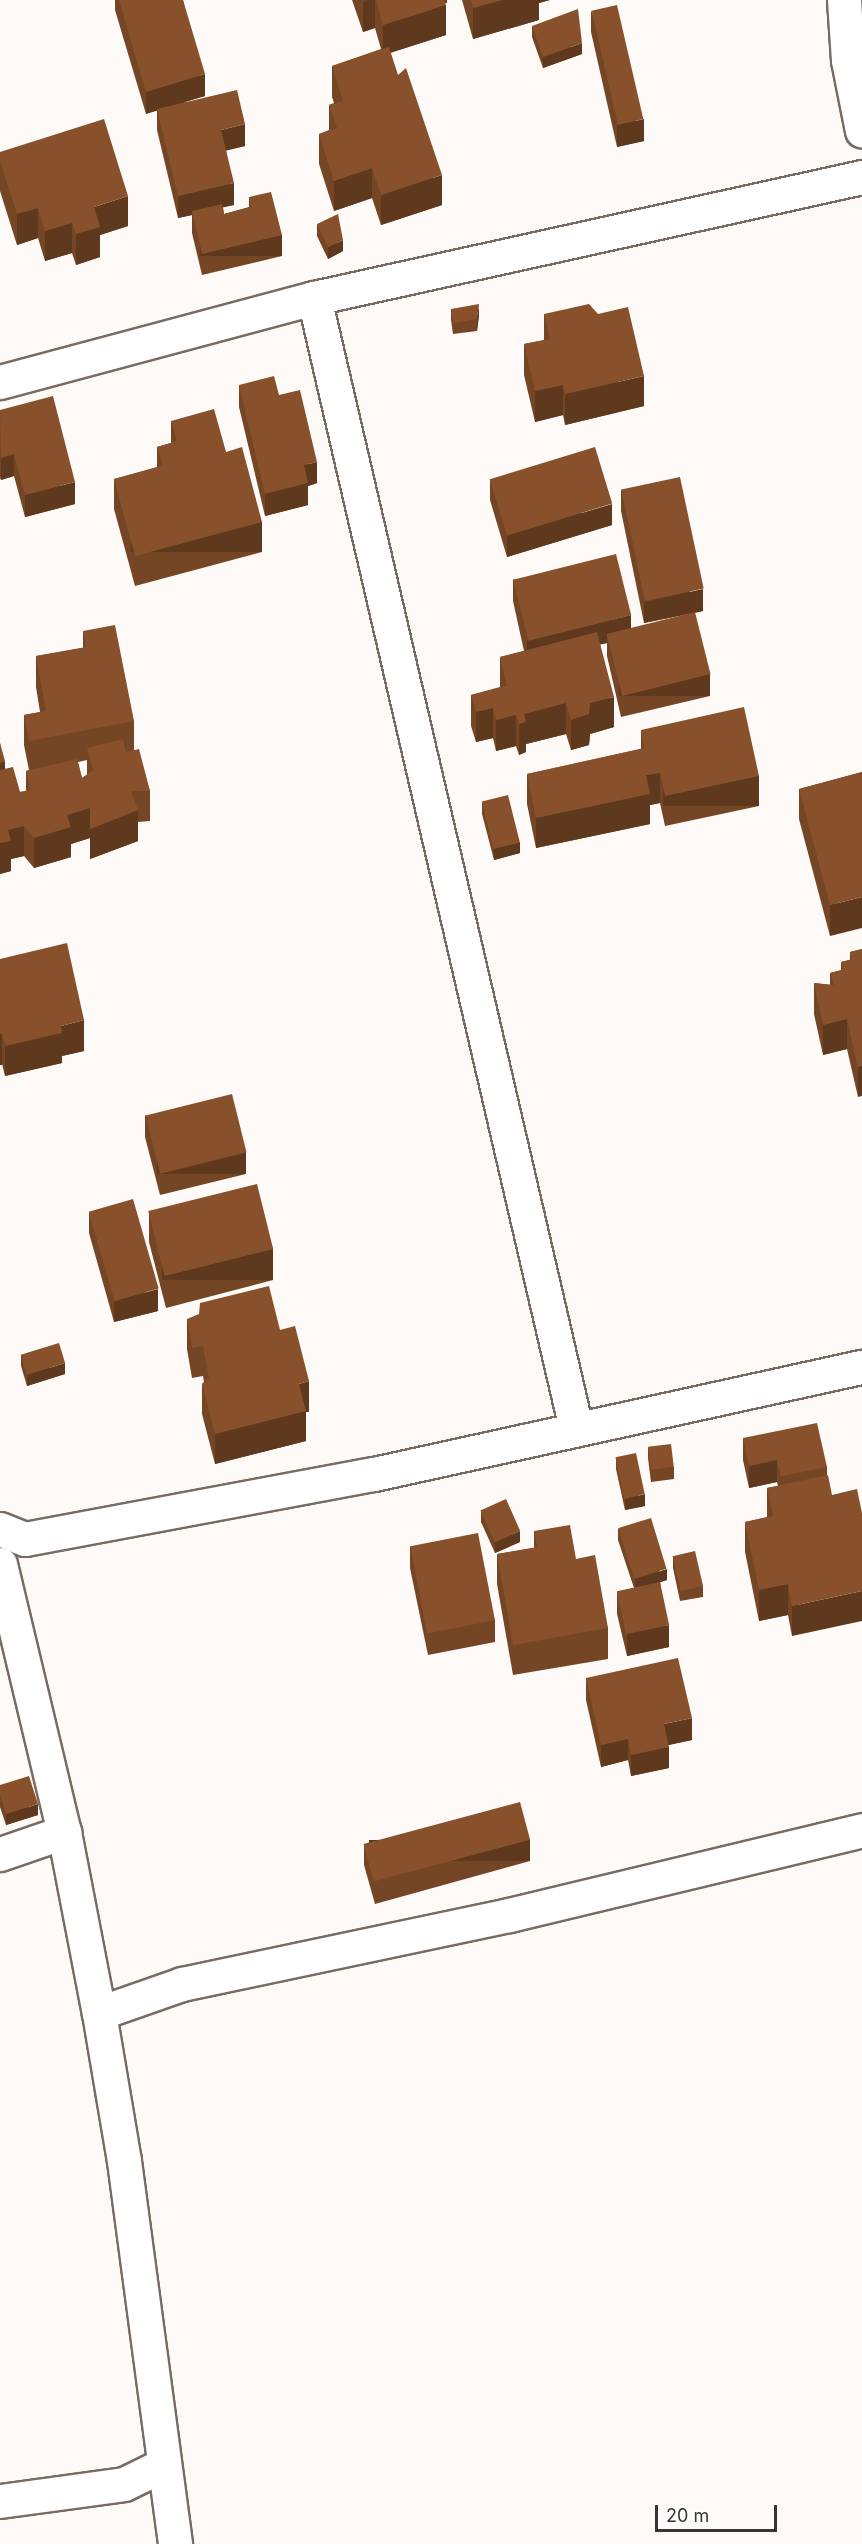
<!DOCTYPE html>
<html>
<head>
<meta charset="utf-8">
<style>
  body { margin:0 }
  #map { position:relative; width:862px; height:2544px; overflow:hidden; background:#fdfaf8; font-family:Inter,sans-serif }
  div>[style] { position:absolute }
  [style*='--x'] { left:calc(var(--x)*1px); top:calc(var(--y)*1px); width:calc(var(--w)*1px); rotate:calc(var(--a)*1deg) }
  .roads { filter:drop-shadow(2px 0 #796b62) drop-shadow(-2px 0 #796b62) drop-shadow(0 2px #796b62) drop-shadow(0 -2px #796b62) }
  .minor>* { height:33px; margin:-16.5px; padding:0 16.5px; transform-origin:16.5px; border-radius:16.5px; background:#fff }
  .wall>* { inset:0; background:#754625 }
  .shaded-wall>* { inset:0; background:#5f391e; transform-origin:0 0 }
  .building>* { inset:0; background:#88512b; transform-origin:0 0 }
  span { translate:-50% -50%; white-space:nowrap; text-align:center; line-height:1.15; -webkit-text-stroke:6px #fff; paint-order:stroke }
  .scale { position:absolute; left:655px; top:2505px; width:122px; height:27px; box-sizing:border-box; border:3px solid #3b3431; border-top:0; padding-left:8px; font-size:18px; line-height:21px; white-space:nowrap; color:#3b3431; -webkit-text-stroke:4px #fff; paint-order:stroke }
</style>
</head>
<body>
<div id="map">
  <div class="roads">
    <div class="minor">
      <i style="--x:844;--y:0;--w:60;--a:86.2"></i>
      <i style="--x:848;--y:60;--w:72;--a:78.8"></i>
      <i style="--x:314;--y:298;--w:1160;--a:76.95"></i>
      <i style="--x:0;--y:382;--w:325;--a:-15"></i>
      <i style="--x:314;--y:298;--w:561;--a:-12.45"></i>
      <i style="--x:0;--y:1529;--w:27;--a:22"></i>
      <i style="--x:25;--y:1539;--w:355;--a:-10.6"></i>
      <i style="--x:374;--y:1474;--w:500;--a:-12.4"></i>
      <i style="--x:0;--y:1564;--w:276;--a:76.6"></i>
      <i style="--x:64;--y:1832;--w:184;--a:79.1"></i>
      <i style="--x:99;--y:2013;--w:150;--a:80.4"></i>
      <i style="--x:124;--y:2161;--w:386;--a:82.4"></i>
      <i style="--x:0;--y:1854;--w:68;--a:-19"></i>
      <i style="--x:99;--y:2013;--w:88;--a:-19.3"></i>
      <i style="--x:182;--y:1984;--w:334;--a:-11.9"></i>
      <i style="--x:509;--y:1915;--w:363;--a:-13.5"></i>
      <i style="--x:0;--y:2501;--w:125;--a:-7.8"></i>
      <i style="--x:124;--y:2484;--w:43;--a:-26"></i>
    </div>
  </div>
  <div class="wall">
    <i style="clip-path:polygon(115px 0,183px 0,205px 96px,184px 102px,245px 146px,226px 150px,234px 205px,223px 207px,224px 214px,249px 207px,249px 197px,282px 256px,202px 275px,192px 233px,192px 215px,178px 218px,157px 130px,157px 110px,146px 114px,115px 10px)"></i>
    <i style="clip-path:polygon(352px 0,447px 0,447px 3px,445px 3px,446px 35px,390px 53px,442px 205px,381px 225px,372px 198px,334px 211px,319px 164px,319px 134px,329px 130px,329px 105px,334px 103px,332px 97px,332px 66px,381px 49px,375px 28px,363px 32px)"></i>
    <i style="clip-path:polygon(462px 0,550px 0,539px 3px,539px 20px,473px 39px)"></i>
    <i style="clip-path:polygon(591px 10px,644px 141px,617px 147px,591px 32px)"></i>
    <i style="clip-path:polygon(532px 26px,582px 54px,543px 68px,532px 37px)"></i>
    <i style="clip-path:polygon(0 152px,128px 226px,100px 235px,100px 257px,76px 265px,72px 253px,45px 261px,38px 238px,17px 245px,0 191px)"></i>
    <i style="clip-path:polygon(317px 224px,343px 251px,328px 259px,317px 236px)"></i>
    <i style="clip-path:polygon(451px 309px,479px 315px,477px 331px,453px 334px,451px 320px)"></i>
    <i style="clip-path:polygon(544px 314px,644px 406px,565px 425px,563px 415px,535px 422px,524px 375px,524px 344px,544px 340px)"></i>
    <i style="clip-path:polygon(239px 385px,279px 395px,317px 483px,308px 486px,308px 505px,265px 516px,239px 407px)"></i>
    <i style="clip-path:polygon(0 410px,75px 504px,25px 517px,14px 476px,1px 480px,0 478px)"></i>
    <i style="clip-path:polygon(171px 421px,226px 452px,262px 552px,135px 586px,114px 509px,114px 479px,157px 467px,157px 447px,171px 443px)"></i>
    <i style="clip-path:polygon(490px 479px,612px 525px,507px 557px,490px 500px)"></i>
    <i style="clip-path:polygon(621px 489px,703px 611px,644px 623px,621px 511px)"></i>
    <i style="clip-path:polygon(513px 579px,631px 628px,710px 696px,621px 717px,607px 656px,607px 643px,600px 644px,614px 727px,590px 734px,589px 745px,571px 750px,566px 734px,526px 744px,526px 752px,519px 755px,516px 746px,496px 751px,493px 738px,476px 742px,471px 726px,471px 695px,500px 687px,500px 657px,524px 651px,513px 601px)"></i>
    <i style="clip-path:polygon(evenodd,83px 631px,134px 721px,134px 750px,150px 791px,150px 821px,138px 822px,138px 841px,90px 859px,90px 838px,71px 844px,71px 857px,34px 868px,24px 856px,11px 859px,11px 871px,0 874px,0 743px,5px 768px,20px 792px,26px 791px,26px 771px,29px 770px,24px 745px,24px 715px,40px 712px,36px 687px,36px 656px,83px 648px,83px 631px,87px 760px,87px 775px,82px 778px,78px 762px,87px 760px)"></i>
    <i style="clip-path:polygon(641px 730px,759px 806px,665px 826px,660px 803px,650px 805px,650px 824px,536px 848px,527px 804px,527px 774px,641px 749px)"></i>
    <i style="clip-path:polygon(862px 772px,830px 936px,799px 819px,799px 789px)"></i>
    <i style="clip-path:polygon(482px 802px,520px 853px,494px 860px,482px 814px)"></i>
    <i style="clip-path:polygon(862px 949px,862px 1096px,858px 1097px,847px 1049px,823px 1055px,814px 1014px,814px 983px,830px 985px,830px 973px,841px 970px,841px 962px,850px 960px,850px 952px)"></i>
    <i style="clip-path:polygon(0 959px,84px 1051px,62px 1056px,62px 1063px,5px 1076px,2px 1064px,0 1065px)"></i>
    <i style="clip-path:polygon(145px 1115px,246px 1174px,160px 1195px,145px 1137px)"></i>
    <i style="clip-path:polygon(89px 1211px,158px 1311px,114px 1322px,89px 1233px)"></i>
    <i style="clip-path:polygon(149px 1212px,273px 1280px,166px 1308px,149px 1242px)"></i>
    <i style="clip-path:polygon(187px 1319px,280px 1330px,309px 1412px,306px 1412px,306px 1441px,215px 1464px,202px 1414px,202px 1384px,204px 1382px,203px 1376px,192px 1378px,187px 1349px)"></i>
    <i style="clip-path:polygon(21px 1355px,65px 1374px,27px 1386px,21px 1366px)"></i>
    <i style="clip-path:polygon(743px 1438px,827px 1467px,827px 1475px,792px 1636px,788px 1615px,759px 1621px,745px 1552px,745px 1522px,767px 1517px,767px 1488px,778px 1486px,777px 1482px,749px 1488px,743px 1460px)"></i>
    <i style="clip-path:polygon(648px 1447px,674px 1467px,674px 1479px,651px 1482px,648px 1458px)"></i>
    <i style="clip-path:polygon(616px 1458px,645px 1506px,625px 1510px,616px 1469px)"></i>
    <i style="clip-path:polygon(481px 1511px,520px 1542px,495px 1553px,481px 1522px)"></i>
    <i style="clip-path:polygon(618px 1528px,667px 1580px,660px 1582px,669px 1647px,627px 1656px,617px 1614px,617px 1592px,634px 1588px,618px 1540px)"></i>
    <i style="clip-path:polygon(534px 1531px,576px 1559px,608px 1628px,608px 1659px,513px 1675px,497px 1584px,497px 1554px,534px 1548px)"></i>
    <i style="clip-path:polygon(410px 1546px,495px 1620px,495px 1642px,428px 1655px,410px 1568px)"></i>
    <i style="clip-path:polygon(673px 1556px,703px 1586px,703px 1597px,680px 1601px,673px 1568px)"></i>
    <i style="clip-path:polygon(586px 1678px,692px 1740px,668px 1745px,669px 1768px,631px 1776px,628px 1760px,601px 1767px,586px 1700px)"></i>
    <i style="clip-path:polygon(0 1785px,38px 1815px,6px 1825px,0 1807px)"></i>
    <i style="clip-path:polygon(364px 1844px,530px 1861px,375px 1904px,364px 1865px)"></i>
  </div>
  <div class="shaded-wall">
    <i style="clip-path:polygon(368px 0,375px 0,375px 28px,363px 32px,363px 2px)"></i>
    <i style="clip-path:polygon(502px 0,550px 0,539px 3px,539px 20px,473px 39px,473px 8px)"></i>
    <i style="clip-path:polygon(446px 5px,446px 35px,383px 55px,383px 25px)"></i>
    <i style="clip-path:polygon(582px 43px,582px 54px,543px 68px,543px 57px)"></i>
    <i style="clip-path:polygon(205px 74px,205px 96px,146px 114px,146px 92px)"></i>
    <i style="clip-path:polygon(644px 119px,644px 141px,617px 147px,617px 125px)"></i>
    <i style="clip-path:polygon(245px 124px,245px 146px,221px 152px,221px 130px)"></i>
    <i style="clip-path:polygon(372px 168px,372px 198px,334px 211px,334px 181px)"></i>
    <i style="clip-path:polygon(442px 175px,442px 205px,381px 225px,381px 195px)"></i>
    <i style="clip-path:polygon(234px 183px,234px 205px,193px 214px,192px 211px,192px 215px,178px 218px,178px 196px)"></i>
    <i style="clip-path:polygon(128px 196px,128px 226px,100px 235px,100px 257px,76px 265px,76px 234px,94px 207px)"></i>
    <i style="clip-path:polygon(38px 208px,38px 238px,17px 245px,17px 214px)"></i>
    <i style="clip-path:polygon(72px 223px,72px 253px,45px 261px,45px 231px)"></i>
    <i style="left:282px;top:235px;width:21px;height:82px;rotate:90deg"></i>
    <i style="clip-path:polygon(343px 240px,343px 251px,328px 259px,328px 247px)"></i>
    <i style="clip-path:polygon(479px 304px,479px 315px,477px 331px,477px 319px)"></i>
    <i style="clip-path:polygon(644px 376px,644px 406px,565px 425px,565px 394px)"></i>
    <i style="clip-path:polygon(563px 385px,563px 415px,535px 422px,535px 391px)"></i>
    <i style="clip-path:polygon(14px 454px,14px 476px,1px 480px,1px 458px)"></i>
    <i style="clip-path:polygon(317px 462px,317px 483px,308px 486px,308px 505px,265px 516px,265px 494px,304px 465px)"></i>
    <i style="clip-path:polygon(75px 482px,75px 504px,25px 517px,25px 495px)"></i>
    <i style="clip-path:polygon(612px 504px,612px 525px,507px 557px,507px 535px)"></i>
    <i style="left:262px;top:522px;width:30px;height:131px;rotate:90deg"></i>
    <i style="clip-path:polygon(703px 589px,703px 611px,644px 623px,644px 602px)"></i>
    <i style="clip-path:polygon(631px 615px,631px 637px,607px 634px,607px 643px,527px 662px,527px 640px)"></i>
    <i style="left:710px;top:674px;width:22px;height:91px;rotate:90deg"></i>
    <i style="clip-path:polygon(614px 697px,614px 727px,590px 734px,589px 745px,571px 750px,571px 720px,590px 703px)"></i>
    <i style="clip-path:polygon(566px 703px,566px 734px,526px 744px,526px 752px,519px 755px,519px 724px,524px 714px)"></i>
    <i style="clip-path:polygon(493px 708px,493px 738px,476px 742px,476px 712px)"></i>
    <i style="clip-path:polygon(516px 715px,516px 746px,496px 751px,496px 720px)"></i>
    <i style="clip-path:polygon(5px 761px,5px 773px,0 774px,0 763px)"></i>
    <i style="clip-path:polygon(660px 773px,660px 803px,650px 805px,650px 824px,536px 848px,536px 818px,646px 775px)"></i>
    <i style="left:759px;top:776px;width:30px;height:96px;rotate:90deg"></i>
    <i style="clip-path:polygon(90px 808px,90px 838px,71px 844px,71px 857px,34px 868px,34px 838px,67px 815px)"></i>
    <i style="clip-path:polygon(138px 810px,138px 841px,90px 859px,90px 829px)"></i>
    <i style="clip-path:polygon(24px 826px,24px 856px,11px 859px,11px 871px,0 874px,0 843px,8px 830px)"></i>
    <i style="clip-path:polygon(520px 842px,520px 853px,494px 860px,494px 848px)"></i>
    <i style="clip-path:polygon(862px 897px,862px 928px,830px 936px,830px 905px)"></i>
    <i style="clip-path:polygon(847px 1019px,847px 1049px,823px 1055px,823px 1025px)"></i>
    <i style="clip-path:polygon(84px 1020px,84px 1051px,62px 1056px,62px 1063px,5px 1076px,5px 1046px,61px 1026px)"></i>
    <i style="left:0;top:1034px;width:2px;height:31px"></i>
    <i style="left:862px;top:1066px;width:30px;height:4px;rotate:90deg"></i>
    <i style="left:246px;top:1152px;width:22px;height:89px;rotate:90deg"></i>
    <i style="left:273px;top:1249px;width:31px;height:111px;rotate:90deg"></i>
    <i style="clip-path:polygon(158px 1289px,158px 1311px,114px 1322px,114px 1301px)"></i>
    <i style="clip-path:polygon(65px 1363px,65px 1374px,27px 1386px,27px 1375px)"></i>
    <i style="clip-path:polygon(309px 1381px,309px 1412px,306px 1412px,306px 1441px,215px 1464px,215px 1434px,299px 1384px)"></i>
    <i style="clip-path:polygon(777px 1460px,777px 1482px,749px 1488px,749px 1466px)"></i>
    <i style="clip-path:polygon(645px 1494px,645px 1506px,625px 1510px,625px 1499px)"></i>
    <i style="clip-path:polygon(520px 1531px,520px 1542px,495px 1553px,495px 1542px)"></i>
    <i style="clip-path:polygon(667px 1569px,667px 1580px,635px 1591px,635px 1579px)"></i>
    <i style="clip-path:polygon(788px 1584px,788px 1615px,759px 1621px,759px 1590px)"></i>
    <i style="clip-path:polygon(862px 1591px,862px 1621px,792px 1636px,792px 1606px)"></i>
    <i style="clip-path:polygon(669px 1625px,669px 1647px,627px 1656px,627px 1634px)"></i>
    <i style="clip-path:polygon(692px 1718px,692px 1740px,664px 1746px,664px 1724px)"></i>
    <i style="clip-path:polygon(628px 1739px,628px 1760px,601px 1767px,601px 1745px)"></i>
    <i style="clip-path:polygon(669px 1747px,669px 1768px,631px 1776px,631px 1755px)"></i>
    <i style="clip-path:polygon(38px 1804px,38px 1815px,6px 1825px,6px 1814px)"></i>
    <i style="left:530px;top:1840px;width:21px;height:161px;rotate:90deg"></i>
  </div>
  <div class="building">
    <i style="clip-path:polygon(119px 0,183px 0,205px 74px,146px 92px)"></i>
    <i style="clip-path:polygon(376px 0,444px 0,446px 5px,383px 25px)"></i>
    <i style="clip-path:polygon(471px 0,502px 0,473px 8px)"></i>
    <i style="left:617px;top:5px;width:117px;height:26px;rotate:77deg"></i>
    <i style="clip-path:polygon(578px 9px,582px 43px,543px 57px,532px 26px)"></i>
    <i style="clip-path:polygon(389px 47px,398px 75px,406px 68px,442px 175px,381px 195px,372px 168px,334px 181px,319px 134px,337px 128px,329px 105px,343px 101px,332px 66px)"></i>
    <i style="clip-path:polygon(237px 90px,245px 124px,221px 130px,234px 183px,178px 196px,157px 109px)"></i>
    <i style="clip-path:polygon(104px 119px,128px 196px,94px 207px,100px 227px,76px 234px,72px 223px,45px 231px,38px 208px,17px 214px,0 161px,0 152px)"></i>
    <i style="clip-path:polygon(271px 192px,282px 235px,202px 254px,192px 211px,222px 204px,224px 214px,251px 207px,249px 197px)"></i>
    <i style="clip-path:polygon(338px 214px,343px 240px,328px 247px,317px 224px)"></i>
    <i style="clip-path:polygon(479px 304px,477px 319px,453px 323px,451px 309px)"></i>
    <i style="clip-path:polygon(589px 304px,598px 314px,628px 307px,644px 376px,565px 394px,563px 385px,535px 391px,524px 344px,550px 339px,544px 314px)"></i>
    <i style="clip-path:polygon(274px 376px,279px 395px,300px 390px,317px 462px,304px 465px,308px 483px,265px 494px,239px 385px)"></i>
    <i style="clip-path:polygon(53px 396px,75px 482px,25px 495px,14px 454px,1px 458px,0 410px)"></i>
    <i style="clip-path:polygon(214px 409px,226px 452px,242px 447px,262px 522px,135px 556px,114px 479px,163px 466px,157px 447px,177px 441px,171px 421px)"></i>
    <i style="left:595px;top:447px;width:59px;height:110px;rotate:73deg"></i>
    <i style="left:680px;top:477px;width:114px;height:60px;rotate:78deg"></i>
    <i style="left:616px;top:554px;width:63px;height:106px;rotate:76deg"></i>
    <i style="left:695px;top:612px;width:64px;height:91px;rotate:76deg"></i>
    <i style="clip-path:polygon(115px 625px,134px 721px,29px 741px,24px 715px,46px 711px,36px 656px,86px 647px,83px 631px)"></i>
    <i style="clip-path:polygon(597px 632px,614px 697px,590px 703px,589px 714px,571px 720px,566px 703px,524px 714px,526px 722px,519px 724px,516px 715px,496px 720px,493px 708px,476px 712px,471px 695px,507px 686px,500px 657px)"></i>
    <i style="clip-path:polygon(744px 707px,759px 776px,665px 796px,660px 773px,646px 775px,650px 794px,536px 818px,527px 774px,644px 748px,641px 730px)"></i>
    <i style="clip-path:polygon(123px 739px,126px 752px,139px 749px,150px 791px,131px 791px,138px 810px,90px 829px,90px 808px,67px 815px,71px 827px,34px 838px,24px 826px,8px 830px,11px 841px,0 843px,0 770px,13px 767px,20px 792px,30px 790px,26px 771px,77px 759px,82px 778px,93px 770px,87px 748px)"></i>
    <i style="clip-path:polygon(0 743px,5px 761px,0 763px)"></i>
    <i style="clip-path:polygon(862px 772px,862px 897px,830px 905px,799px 789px)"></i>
    <i style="left:508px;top:795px;width:49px;height:27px;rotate:76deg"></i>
    <i style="clip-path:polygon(67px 943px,84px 1020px,61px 1026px,62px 1033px,5px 1046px,2px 1034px,0 1034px,0 959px)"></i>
    <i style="clip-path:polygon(862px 949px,862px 1066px,858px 1067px,847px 1019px,823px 1025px,814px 983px,834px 985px,830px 973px,843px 970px,841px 962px,852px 959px,850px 952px)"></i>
    <i style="left:232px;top:1094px;width:60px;height:89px;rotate:76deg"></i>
    <i style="left:257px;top:1184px;width:67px;height:112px;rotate:76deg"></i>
    <i style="left:133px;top:1199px;width:93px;height:46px;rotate:74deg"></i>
    <i style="clip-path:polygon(269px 1286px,280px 1330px,295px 1326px,309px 1381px,299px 1384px,306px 1411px,215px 1434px,202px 1384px,209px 1378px,203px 1346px,192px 1348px,187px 1319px,199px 1314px,200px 1303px)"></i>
    <i style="left:59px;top:1343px;width:21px;height:40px;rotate:73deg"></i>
    <i style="clip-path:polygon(817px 1423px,827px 1467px,781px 1476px,777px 1460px,749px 1466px,743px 1438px)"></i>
    <i style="left:671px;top:1444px;width:23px;height:23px;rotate:83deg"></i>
    <i style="left:636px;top:1453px;width:42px;height:21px;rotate:78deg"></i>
    <i style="clip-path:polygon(828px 1475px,832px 1495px,857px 1489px,862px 1513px,862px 1591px,792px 1606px,788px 1584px,759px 1590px,745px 1522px,773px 1516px,767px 1488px)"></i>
    <i style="left:506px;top:1499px;width:35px;height:28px;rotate:66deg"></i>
    <i style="left:651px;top:1518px;width:53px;height:34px;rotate:73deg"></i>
    <i style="clip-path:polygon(570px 1525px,576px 1559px,595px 1555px,608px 1628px,513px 1645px,497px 1554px,537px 1547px,534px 1531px)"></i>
    <i style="left:478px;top:1533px;width:89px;height:69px;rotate:79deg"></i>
    <i style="left:695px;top:1551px;width:36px;height:23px;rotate:77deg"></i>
    <i style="left:660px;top:1582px;width:44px;height:44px;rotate:78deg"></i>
    <i style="clip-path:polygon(678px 1658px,692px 1718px,664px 1724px,669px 1747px,631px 1755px,628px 1739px,601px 1745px,586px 1678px)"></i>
    <i style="clip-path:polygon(29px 1776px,38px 1804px,6px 1814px,0 1795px,0 1785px)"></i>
    <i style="left:520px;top:1802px;width:39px;height:162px;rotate:75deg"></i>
  </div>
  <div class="scale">20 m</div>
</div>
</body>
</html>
